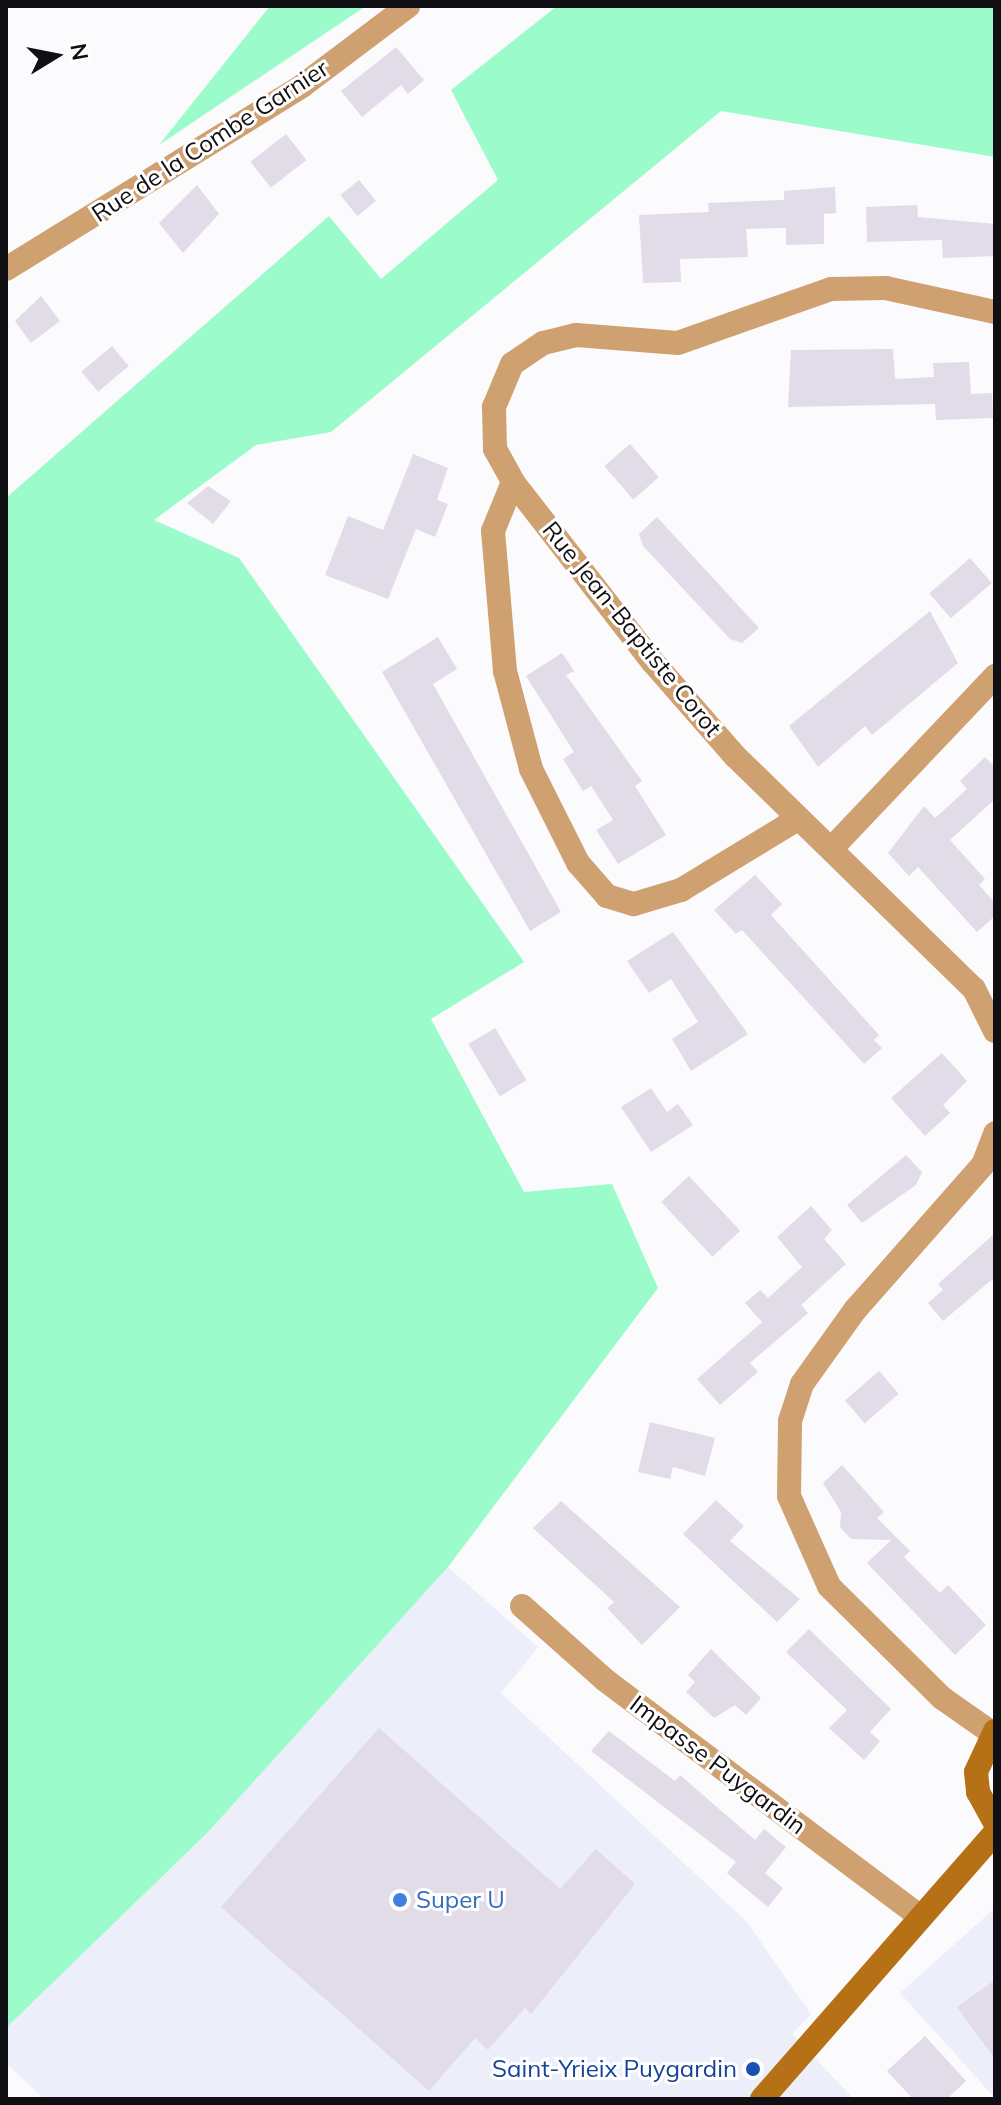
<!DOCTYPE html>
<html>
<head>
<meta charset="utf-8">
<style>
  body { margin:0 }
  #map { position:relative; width:1001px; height:2105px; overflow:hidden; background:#fbfbfe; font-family:Mulish,sans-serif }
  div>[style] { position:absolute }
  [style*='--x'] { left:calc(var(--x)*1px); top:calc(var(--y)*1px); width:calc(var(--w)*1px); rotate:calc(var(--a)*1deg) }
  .built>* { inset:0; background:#eceef9 }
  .green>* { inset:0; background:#9bfbca }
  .building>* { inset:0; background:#e1dce7; transform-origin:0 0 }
  .minor>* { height:24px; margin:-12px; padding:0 12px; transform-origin:12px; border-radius:12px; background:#cfa070 }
  .secondary>* { height:24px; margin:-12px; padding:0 12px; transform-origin:12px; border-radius:12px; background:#b67116 }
  .dots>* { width:22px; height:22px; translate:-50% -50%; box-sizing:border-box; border:4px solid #fff; border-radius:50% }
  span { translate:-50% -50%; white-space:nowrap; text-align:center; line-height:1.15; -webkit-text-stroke:6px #fff; paint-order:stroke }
  .street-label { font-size:24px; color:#101014 }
  .shop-label { font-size:24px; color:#366cbe }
  .left { translate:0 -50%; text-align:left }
  .transit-label { font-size:24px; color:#164399 }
  .right { translate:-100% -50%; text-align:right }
  .frame { position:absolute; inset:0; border:8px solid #101014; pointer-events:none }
  .north { position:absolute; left:16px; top:16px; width:80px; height:80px; -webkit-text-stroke:6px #fff; paint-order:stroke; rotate:80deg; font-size:22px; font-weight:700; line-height:32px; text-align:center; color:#101014 }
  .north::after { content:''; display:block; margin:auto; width:28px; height:36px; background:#101014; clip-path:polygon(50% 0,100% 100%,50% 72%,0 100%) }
</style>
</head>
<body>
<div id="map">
  <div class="built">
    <i style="clip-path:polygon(448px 1567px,538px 1647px,501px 1693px,746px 1921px,811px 2014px,792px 2034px,854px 2099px,44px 2099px,6px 2063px,6px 2028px,208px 1832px)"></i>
    <i style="clip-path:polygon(995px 1908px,995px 2098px,900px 1993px)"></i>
  </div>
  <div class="green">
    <i style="clip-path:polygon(270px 6px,366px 6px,159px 145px)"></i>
    <i style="clip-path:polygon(557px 6px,995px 6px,995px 157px,721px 111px,331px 432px,256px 445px,154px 520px,239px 558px,524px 962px,431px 1019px,524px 1192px,612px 1184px,658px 1288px,448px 1567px,208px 1832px,6px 2028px,6px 498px,329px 216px,381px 279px,498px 180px,451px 90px)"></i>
  </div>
  <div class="building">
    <i style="clip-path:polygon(396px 47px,424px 80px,408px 94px,401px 85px,362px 117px,341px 91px)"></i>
    <i style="left:286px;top:134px;width:33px;height:45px;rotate:52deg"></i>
    <i style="left:359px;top:180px;width:27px;height:24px;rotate:51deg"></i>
    <i style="clip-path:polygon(197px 185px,219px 214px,183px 253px,159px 223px)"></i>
    <i style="clip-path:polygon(835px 187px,836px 213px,824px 214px,824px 244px,786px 245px,786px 228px,746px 229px,748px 257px,680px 259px,681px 282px,643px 283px,639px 215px,709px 212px,708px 203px,784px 200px,784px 191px)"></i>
    <i style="clip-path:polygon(917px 205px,918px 217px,995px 224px,995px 256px,943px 258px,942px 240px,867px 242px,866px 207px)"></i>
    <i style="clip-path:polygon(41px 296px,60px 321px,31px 343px,15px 321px)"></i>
    <i style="left:112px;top:346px;width:26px;height:40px;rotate:50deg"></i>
    <i style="clip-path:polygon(893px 349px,895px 379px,934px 377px,933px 363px,969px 362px,971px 394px,992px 393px,993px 418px,936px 420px,935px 404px,788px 407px,791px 350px)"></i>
    <i style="left:630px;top:444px;width:44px;height:34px;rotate:49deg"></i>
    <i style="clip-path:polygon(413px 454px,448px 468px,437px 500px,448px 504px,435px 537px,416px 529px,388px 599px,325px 575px,348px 516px,383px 530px)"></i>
    <i style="clip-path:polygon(208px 486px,231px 501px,213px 524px,187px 503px)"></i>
    <i style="clip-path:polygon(657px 517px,759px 628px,742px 643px,730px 639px,643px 546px,639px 534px)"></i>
    <i style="left:970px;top:558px;width:33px;height:54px;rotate:49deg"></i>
    <i style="clip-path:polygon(930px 611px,958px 663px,872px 735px,865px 726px,818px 767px,789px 726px)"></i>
    <i style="clip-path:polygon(438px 637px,457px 669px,433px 684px,561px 912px,530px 931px,382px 672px)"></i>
    <i style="clip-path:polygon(562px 653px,574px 671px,566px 675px,642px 781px,635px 786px,666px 835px,618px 864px,596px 830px,613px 820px,591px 786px,583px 791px,563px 759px,574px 752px,526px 676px)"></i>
    <i style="clip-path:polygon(985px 757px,995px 767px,995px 799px,950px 840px,985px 879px,979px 885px,995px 903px,995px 916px,977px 932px,918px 867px,909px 876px,888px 853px,924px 806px,935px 818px,967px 789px,960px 781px)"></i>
    <i style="clip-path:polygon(755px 875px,782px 904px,771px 915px,879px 1035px,874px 1040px,882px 1048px,864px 1064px,742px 930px,736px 934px,714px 910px)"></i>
    <i style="clip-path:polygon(673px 932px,748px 1034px,691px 1071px,672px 1039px,698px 1022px,671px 979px,649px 993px,627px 961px)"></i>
    <i style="left:495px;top:1028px;width:61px;height:31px;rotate:59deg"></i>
    <i style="clip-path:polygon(942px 1053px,967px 1081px,943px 1105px,950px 1113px,925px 1136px,891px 1098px)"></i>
    <i style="clip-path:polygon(651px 1088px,667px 1112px,678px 1104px,693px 1125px,651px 1152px,621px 1107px)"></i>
    <i style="clip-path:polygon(906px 1155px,922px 1172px,916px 1185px,862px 1223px,847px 1205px)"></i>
    <i style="left:689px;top:1176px;width:75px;height:38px;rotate:47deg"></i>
    <i style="clip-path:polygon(811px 1206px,832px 1230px,824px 1239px,846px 1264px,801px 1305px,808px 1313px,750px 1363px,758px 1372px,720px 1405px,697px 1379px,762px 1322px,745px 1303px,760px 1290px,768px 1298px,802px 1267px,777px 1237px)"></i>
    <i style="clip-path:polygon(995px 1233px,995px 1277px,943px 1321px,928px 1303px,943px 1290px,938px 1284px)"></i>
    <i style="left:879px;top:1371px;width:30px;height:45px;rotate:49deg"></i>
    <i style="clip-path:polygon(650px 1422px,715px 1438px,705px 1476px,673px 1467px,670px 1479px,638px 1472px)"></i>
    <i style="clip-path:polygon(842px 1465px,884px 1512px,877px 1518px,910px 1551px,904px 1557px,940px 1593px,948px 1585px,986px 1625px,955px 1655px,867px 1563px,891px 1540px,851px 1539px,840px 1527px,841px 1512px,823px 1483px)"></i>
    <i style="clip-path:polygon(716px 1500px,744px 1526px,730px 1541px,800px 1599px,777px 1622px,683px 1534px)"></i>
    <i style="clip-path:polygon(561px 1501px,680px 1607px,642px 1645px,607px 1608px,614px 1602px,533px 1528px)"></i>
    <i style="clip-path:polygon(809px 1629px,891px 1709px,870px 1732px,880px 1741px,864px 1760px,829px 1728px,847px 1710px,786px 1652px)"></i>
    <i style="clip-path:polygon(711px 1649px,761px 1698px,746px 1715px,735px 1705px,714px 1718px,686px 1692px,695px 1682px,688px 1675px)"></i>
    <i style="clip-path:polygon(379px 1728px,560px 1889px,596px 1849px,635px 1884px,531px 2014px,525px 2008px,488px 2050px,475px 2038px,429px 2091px,221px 1907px)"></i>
    <i style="clip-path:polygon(609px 1731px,675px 1781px,680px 1775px,755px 1840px,764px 1829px,786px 1847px,765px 1873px,783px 1888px,768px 1907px,727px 1873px,736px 1862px,591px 1751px)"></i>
    <i style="clip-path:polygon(995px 1980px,995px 2059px,957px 2007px)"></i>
    <i style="clip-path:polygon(925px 2036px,966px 2081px,947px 2099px,913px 2099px,887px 2071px)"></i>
  </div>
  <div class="minor">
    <i style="--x:6;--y:269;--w:348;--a:-31.7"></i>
    <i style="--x:302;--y:86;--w:133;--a:-37"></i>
    <i style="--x:995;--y:312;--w:112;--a:-167.6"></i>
    <i style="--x:886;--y:288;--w:55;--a:179"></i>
    <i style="--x:831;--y:289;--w:162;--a:160.6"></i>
    <i style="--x:678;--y:343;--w:102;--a:-175.5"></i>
    <i style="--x:576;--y:335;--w:34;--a:166"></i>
    <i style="--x:543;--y:343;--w:37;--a:146"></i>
    <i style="--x:512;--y:364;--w:47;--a:112.7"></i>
    <i style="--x:494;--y:407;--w:42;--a:88.6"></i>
    <i style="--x:495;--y:449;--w:38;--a:61"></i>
    <i style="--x:513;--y:482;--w:227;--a:52.2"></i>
    <i style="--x:652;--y:661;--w:126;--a:48.9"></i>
    <i style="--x:735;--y:756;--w:334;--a:44.3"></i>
    <i style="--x:974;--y:989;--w:47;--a:63.4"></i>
    <i style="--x:513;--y:482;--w:53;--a:112.2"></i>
    <i style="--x:493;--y:531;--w:141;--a:85.1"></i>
    <i style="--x:505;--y:671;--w:101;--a:75.1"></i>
    <i style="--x:531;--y:769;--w:105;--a:63.4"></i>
    <i style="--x:578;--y:863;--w:44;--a:48.7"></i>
    <i style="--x:607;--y:896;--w:28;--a:17"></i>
    <i style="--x:634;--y:904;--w:49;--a:-16.6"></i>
    <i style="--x:681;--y:890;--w:137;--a:-31.3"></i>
    <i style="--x:833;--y:847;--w:236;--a:-46.5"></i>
    <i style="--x:522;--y:1606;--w:111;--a:41.7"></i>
    <i style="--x:605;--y:1680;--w:395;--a:36.9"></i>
    <i style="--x:992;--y:1733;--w:61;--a:-145"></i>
    <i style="--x:942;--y:1698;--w:159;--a:-135.3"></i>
    <i style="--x:829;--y:1586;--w:98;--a:-114"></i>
    <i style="--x:789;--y:1496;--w:75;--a:-89.2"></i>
    <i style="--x:790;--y:1421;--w:39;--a:-72"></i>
    <i style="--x:802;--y:1384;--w:91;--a:-54.4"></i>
    <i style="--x:855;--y:1310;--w:193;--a:-48.6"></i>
    <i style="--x:983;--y:1165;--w:34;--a:-69"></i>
  </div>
  <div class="secondary">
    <i style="--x:995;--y:1731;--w:45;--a:114.9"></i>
    <i style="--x:976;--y:1772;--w:20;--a:84"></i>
    <i style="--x:978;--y:1792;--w:35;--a:61"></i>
    <i style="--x:762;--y:2099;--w:354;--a:-48.8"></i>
  </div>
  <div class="dots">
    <i style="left:400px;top:1900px;background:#3f7fe0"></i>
    <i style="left:753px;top:2069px;background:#1a4fb4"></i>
  </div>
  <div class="street-label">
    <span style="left:210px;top:141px;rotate:-33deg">Rue de la Combe Garnier</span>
    <span style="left:632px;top:629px;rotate:51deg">Rue Jean-Baptiste Corot</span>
    <span style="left:718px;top:1765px;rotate:37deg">Impasse Puygardin</span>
  </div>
  <div class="shop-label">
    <span class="left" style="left:416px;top:1900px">Super U</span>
  </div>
  <div class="transit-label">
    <span class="right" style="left:737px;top:2069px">Saint-Yrieix Puygardin</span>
  </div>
  <div class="frame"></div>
  <div class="north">N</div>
</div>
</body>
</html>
